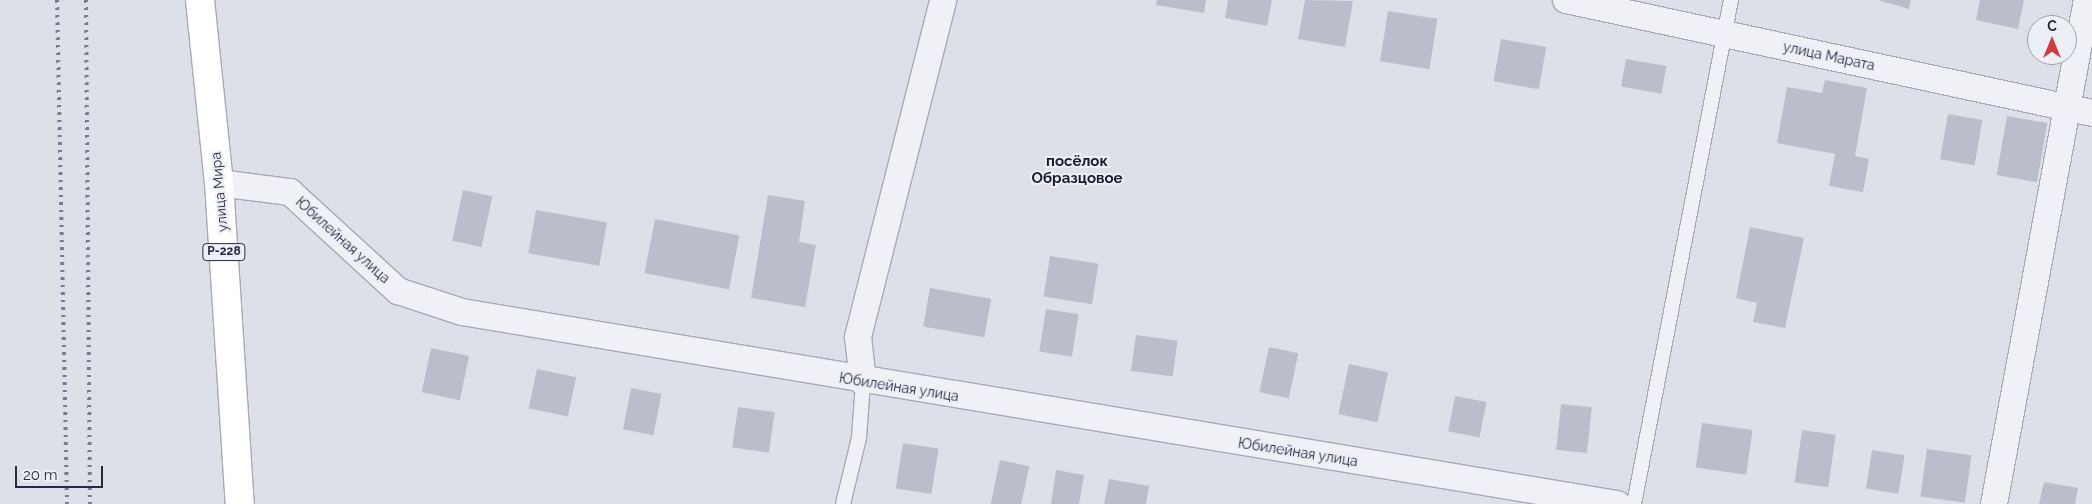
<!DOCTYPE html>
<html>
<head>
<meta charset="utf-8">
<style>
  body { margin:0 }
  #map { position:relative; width:2092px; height:504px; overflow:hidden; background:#dde0e8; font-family:Raleway,sans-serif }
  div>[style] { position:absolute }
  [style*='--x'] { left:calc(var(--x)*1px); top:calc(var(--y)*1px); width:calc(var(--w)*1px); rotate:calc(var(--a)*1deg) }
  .building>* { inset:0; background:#babecb; transform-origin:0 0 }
  .roads { filter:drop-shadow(1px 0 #a6aab5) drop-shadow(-1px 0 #a6aab5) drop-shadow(0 1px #a6aab5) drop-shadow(0 -1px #a6aab5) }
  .lane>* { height:14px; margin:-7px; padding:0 7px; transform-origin:7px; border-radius:7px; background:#f0f1f6 }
  .street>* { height:26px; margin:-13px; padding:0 13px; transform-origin:13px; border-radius:13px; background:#f0f1f6 }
  .primary>* { height:28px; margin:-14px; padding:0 14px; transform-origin:14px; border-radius:14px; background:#fff }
  .rail>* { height:4px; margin-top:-2px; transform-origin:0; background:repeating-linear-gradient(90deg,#757c92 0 2.5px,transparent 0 7.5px) }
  span { translate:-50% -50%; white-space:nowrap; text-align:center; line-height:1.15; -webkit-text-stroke:4px #eceff5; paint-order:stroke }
  .shield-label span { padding:1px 4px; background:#eceff5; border:1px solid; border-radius:4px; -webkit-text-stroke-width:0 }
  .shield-label { font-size:12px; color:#262b3f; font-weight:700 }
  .street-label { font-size:14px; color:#262b3f }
  .neighbourhood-label { font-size:15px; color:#181d2f; font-weight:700 }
  .north { position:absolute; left:2027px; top:15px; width:50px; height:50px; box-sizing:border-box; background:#eceff5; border:1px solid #9da1ac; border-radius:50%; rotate:0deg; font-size:14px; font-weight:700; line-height:20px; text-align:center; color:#262b3f }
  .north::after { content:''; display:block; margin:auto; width:18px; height:22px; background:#d53a3c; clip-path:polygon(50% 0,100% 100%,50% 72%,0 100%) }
  .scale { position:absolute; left:15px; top:466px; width:88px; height:22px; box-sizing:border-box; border:2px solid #262b3f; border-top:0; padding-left:6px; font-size:15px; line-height:18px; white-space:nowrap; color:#262b3f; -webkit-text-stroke:4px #eceff5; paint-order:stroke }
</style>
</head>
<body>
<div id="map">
  <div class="building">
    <i style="clip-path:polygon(1157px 0,1206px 0,1204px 13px,1156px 5px)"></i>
    <i style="clip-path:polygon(1228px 0,1272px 0,1267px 26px,1225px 18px)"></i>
    <i style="clip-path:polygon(1305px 0,1353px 1px,1345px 47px,1298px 39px)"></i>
    <i style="clip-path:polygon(1878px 0,1911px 0,1909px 9px)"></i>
    <i style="clip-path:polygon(1980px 0,2024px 0,2018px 29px,1976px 20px)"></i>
    <i style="left:1388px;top:11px;width:50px;height:51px;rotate:9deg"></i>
    <i style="left:1501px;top:39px;width:46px;height:43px;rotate:10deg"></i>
    <i style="left:1626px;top:59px;width:41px;height:28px;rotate:10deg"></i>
    <i style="clip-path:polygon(1825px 80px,1867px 88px,1855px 156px,1869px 159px,1863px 192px,1829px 186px,1835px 154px,1777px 143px,1787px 87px,1822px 93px)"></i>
    <i style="left:1948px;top:114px;width:35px;height:46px;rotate:10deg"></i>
    <i style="left:2007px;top:116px;width:41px;height:60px;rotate:10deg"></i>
    <i style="left:463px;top:190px;width:30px;height:52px;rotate:12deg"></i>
    <i style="clip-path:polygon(768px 195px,805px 201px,799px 242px,816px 245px,805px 307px,751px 298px)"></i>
    <i style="left:536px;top:210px;width:72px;height:44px;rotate:10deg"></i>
    <i style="left:655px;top:219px;width:86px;height:55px;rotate:11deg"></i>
    <i style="clip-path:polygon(1750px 227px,1804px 238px,1785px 328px,1753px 322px,1757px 303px,1736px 298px)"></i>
    <i style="left:1050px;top:256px;width:49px;height:41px;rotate:9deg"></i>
    <i style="left:930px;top:288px;width:62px;height:39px;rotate:10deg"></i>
    <i style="left:1046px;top:309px;width:33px;height:43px;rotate:9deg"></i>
    <i style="left:1136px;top:335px;width:42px;height:36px;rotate:8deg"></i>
    <i style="left:1269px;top:347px;width:30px;height:46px;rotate:12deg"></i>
    <i style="left:431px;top:348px;width:39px;height:45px;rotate:12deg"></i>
    <i style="left:1349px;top:364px;width:40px;height:51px;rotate:12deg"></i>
    <i style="left:537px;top:369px;width:40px;height:40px;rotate:12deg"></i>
    <i style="left:631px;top:388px;width:31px;height:42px;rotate:11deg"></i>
    <i style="left:1455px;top:396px;width:32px;height:36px;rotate:11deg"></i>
    <i style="left:1561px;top:404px;width:31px;height:46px;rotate:6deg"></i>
    <i style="left:738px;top:407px;width:37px;height:41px;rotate:8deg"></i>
    <i style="left:1702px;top:423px;width:51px;height:45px;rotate:8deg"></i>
    <i style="left:1802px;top:430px;width:34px;height:53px;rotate:8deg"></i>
    <i style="left:903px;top:443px;width:36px;height:46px;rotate:9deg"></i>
    <i style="left:1927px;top:449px;width:45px;height:48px;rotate:8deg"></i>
    <i style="left:1872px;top:450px;width:33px;height:39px;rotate:9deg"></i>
    <i style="left:1000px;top:460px;width:30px;height:45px;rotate:12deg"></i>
    <i style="clip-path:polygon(1056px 470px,1084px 475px,1079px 504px,1051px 504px)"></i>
    <i style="clip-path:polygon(1109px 479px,1149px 486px,1146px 504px,1104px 504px)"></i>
    <i style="clip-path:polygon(2044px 482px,2078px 488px,2075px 504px,2039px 504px)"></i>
  </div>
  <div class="roads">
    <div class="lane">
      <i style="--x:843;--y:504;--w:68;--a:-76.4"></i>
      <i style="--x:859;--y:438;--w:56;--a:-85.9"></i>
      <i style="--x:1634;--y:504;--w:513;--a:-79.11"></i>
    </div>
    <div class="street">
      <i style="--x:1566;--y:0;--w:538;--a:12.12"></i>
      <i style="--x:219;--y:183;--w:72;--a:7.2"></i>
      <i style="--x:290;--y:192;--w:147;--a:42.5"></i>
      <i style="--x:398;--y:291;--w:67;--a:18.2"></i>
      <i style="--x:462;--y:312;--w:1171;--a:9.44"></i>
      <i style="--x:863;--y:382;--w:45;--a:-96.3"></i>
      <i style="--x:858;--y:337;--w:348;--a:-75.8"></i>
      <i style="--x:1994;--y:504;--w:513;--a:-79.55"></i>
    </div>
    <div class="primary">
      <i style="--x:200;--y:0;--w:184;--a:84.1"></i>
      <i style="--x:219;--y:183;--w:322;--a:86.3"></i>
    </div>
  </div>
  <div class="rail">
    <i style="--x:57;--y:0;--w:504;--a:88.86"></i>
    <i style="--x:86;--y:0;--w:504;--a:89.55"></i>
  </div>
  <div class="shield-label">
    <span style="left:224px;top:252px">Р-228</span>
  </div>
  <div class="street-label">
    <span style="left:1829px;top:56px;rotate:12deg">улица Марата</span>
    <span style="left:219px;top:192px;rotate:-95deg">улица Мира</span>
    <span style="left:343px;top:240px;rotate:42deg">Юбилейная улица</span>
    <span style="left:899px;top:387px;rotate:9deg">Юбилейная улица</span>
    <span style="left:1298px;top:452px;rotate:9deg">Юбилейная улица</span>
  </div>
  <div class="neighbourhood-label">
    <span style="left:1077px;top:170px">посёлок<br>Образцовое</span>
  </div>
  <div class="north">С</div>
  <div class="scale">20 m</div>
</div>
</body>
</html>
